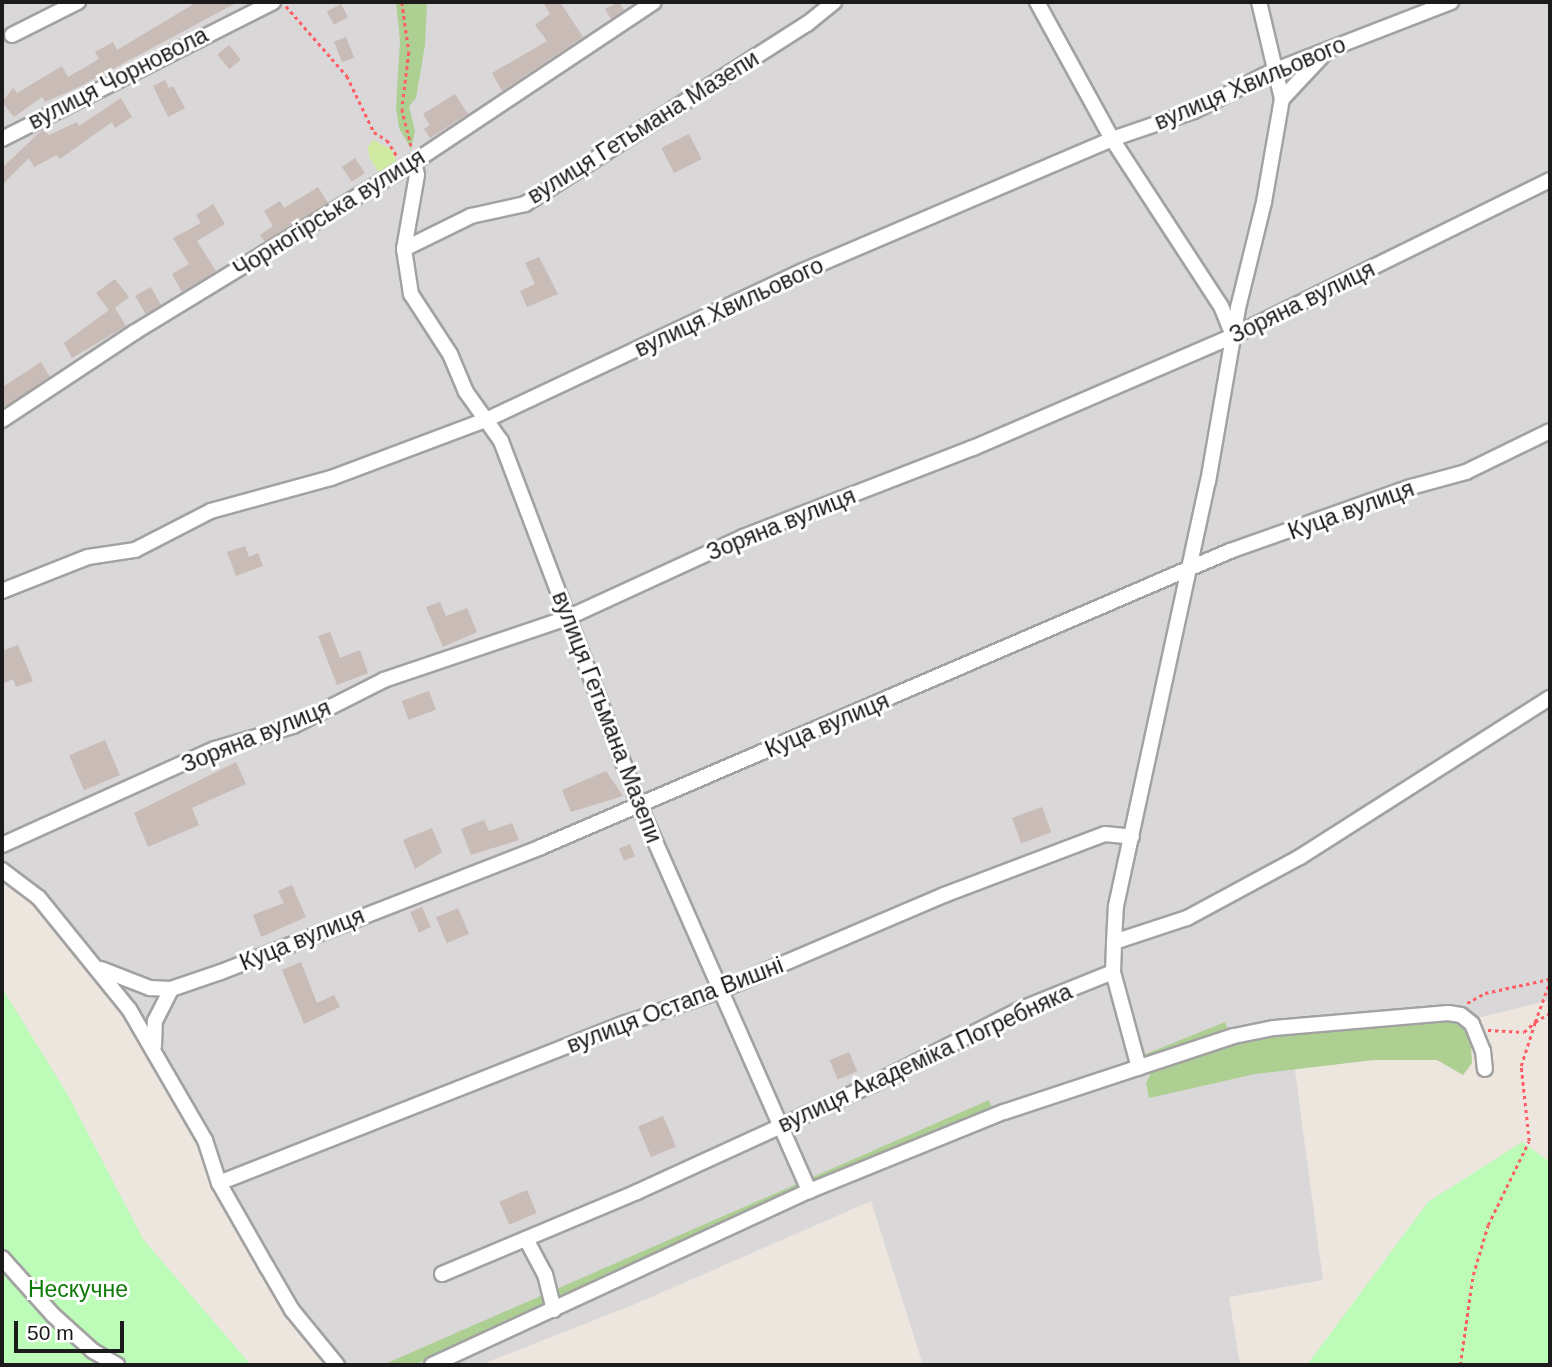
<!DOCTYPE html>
<html>
<head>
<meta charset="utf-8">
<style>
  body { margin:0 }
  #map { position:relative; width:1552px; height:1367px; overflow:hidden; background:#ede6df; font-family:Arial,sans-serif }
  div>[style] { position:absolute }
  [style*='--x'] { left:calc(var(--x)*1px); top:calc(var(--y)*1px); width:calc(var(--w)*1px); rotate:calc(var(--a)*1deg) }
  .residential>* { inset:0; background:#d9d7d8 }
  .grass>* { inset:0; background:#d0eba1 }
  .forest>* { inset:0; background:#adcf92; transform-origin:0 0 }
  .park>* { inset:0; background:#bcfbb8 }
  .building>* { inset:0; background:#c9bbb6; transform-origin:0 0 }
  .path>* { height:2.5px; margin-top:-1.25px; transform-origin:0; background:repeating-linear-gradient(90deg,#ff5e65 0 3.5px,transparent 0 7px) }
  .roads { filter:drop-shadow(2px 0 #a2a2a2) drop-shadow(-2px 0 #a2a2a2) drop-shadow(0 2px #a2a2a2) drop-shadow(0 -2px #a2a2a2) }
  .street>* { height:14px; margin:-7px; padding:0 7px; transform-origin:7px; border-radius:7px; background:#fff }
  span { translate:-50% -50%; white-space:nowrap; text-align:center; line-height:1.15; -webkit-text-stroke:6px #fff; paint-order:stroke }
  .street-label { font-size:23px; color:#1b1b1b }
  .park-label { font-size:23px; color:#0e7b06 }
  .frame { position:absolute; inset:0; border:4px solid #1b1b1b; pointer-events:none }
  .scale { position:absolute; left:14px; top:1321px; width:110px; height:32px; box-sizing:border-box; border:4px solid #1b1b1b; border-top:0; padding-left:9px; font-size:21px; line-height:24px; white-space:nowrap; color:#1b1b1b; -webkit-text-stroke:5px #fff; paint-order:stroke }
</style>
</head>
<body>
<div id="map">
  <div class="residential">
    <i style="clip-path:polygon(2px 2px,1550px 2px,1550px 1000px,1413px 1034px,1293px 1056px,1323px 1280px,1229px 1297px,1240px 1365px,923px 1365px,871px 1201px,633px 1305px,480px 1365px,337px 1365px,303px 1325px,101px 969px,2px 870px)"></i>
  </div>
  <div class="grass">
    <i style="clip-path:polygon(373px 140px,391px 149px,400px 168px,379px 173px,369px 156px,368px 147px)"></i>
  </div>
  <div class="forest">
    <i style="clip-path:polygon(396px 2px,427px 2px,425px 45px,416px 98px,409px 106px,415px 131px,411px 149px,399px 128px,396px 108px,400px 40px)"></i>
    <i style="clip-path:polygon(1446px 1020px,1463px 1027px,1471px 1046px,1472px 1063px,1463px 1075px,1437px 1060px,1374px 1060px,1255px 1074px,1149px 1098px,1146px 1083px,1153px 1069px,1255px 1038px)"></i>
    <i style="left:1225px;top:1022px;width:11px;height:203px;rotate:68deg"></i>
    <i style="clip-path:polygon(989px 1100px,992px 1109px,414px 1365px,385px 1364px)"></i>
  </div>
  <div class="park">
    <i style="clip-path:polygon(2px 988px,68px 1095px,143px 1239px,251px 1365px,2px 1365px)"></i>
    <i style="clip-path:polygon(1522px 1142px,1550px 1162px,1550px 1365px,1307px 1365px,1428px 1202px)"></i>
  </div>
  <div class="building">
    <i style="clip-path:polygon(197px 2px,238px 2px,81px 86px,45px 102px,42px 97px,14px 117px,2px 102px,13px 88px,17px 93px,62px 66px,68px 77px,99px 59px,95px 52px,113px 42px,117px 50px)"></i>
    <i style="clip-path:polygon(543px 2px,560px 2px,583px 37px,502px 91px,492px 73px,547px 41px,535px 25px,550px 14px)"></i>
    <i style="clip-path:polygon(619px 2px,624px 10px,611px 19px,605px 9px)"></i>
    <i style="left:341px;top:4px;width:15px;height:16px;rotate:62deg"></i>
    <i style="left:346px;top:37px;width:22px;height:13px;rotate:68deg"></i>
    <i style="left:229px;top:45px;width:19px;height:15px;rotate:51deg"></i>
    <i style="clip-path:polygon(165px 80px,169px 88px,173px 86px,185px 108px,168px 117px,153px 86px)"></i>
    <i style="clip-path:polygon(455px 94px,468px 114px,430px 138px,424px 129px,430px 125px,423px 114px)"></i>
    <i style="clip-path:polygon(121px 98px,132px 117px,115px 128px,112px 122px,60px 159px,57px 155px,34px 167px,29px 158px,2px 185px,2px 168px,43px 129px,49px 135px,77px 122px,79px 126px)"></i>
    <i style="left:689px;top:134px;width:28px;height:31px;rotate:63deg"></i>
    <i style="left:355px;top:158px;width:18px;height:16px;rotate:56deg"></i>
    <i style="clip-path:polygon(318px 187px,328px 203px,265px 242px,260px 235px,273px 226px,264px 211px,280px 201px,284px 208px)"></i>
    <i style="clip-path:polygon(213px 204px,225px 224px,197px 241px,216px 271px,182px 292px,172px 274px,189px 264px,173px 238px,201px 223px,196px 215px)"></i>
    <i style="clip-path:polygon(539px 257px,558px 294px,527px 307px,520px 291px,535px 284px,525px 263px)"></i>
    <i style="clip-path:polygon(115px 279px,129px 297px,115px 308px,126px 326px,72px 358px,64px 343px,109px 310px,96px 293px)"></i>
    <i style="left:151px;top:287px;width:21px;height:18px;rotate:61deg"></i>
    <i style="clip-path:polygon(41px 362px,50px 377px,2px 409px,2px 382px,4px 386px)"></i>
    <i style="clip-path:polygon(245px 546px,249px 557px,258px 553px,263px 566px,236px 576px,227px 552px)"></i>
    <i style="clip-path:polygon(440px 602px,446px 616px,467px 608px,477px 632px,443px 647px,426px 607px)"></i>
    <i style="clip-path:polygon(330px 632px,340px 658px,360px 650px,368px 673px,337px 685px,318px 636px)"></i>
    <i style="clip-path:polygon(18px 645px,33px 681px,16px 687px,13px 679px,2px 684px,2px 651px)"></i>
    <i style="left:429px;top:691px;width:20px;height:29px;rotate:70deg"></i>
    <i style="left:105px;top:740px;width:38px;height:39px;rotate:67deg"></i>
    <i style="clip-path:polygon(236px 762px,246px 784px,192px 808px,199px 825px,148px 847px,134px 813px)"></i>
    <i style="clip-path:polygon(606px 771px,623px 796px,571px 812px,562px 790px)"></i>
    <i style="left:1042px;top:807px;width:27px;height:32px;rotate:70deg"></i>
    <i style="clip-path:polygon(484px 820px,489px 831px,512px 823px,519px 840px,471px 855px,461px 829px)"></i>
    <i style="clip-path:polygon(432px 828px,442px 852px,415px 869px,403px 840px)"></i>
    <i style="left:630px;top:844px;width:13px;height:12px;rotate:67deg"></i>
    <i style="clip-path:polygon(292px 885px,306px 917px,261px 937px,253px 915px,284px 903px,278px 891px)"></i>
    <i style="left:422px;top:907px;width:22px;height:13px;rotate:66deg"></i>
    <i style="left:458px;top:908px;width:28px;height:24px;rotate:67deg"></i>
    <i style="clip-path:polygon(301px 962px,317px 1003px,334px 995px,340px 1007px,304px 1024px,282px 970px)"></i>
    <i style="left:849px;top:1052px;width:21px;height:21px;rotate:67deg"></i>
    <i style="left:663px;top:1116px;width:33px;height:27px;rotate:67deg"></i>
    <i style="left:527px;top:1190px;width:25px;height:30px;rotate:67deg"></i>
  </div>
  <div class="path">
    <i style="--x:402;--y:2;--w:50;--a:82"></i>
    <i style="--x:409;--y:52;--w:57;--a:97"></i>
    <i style="--x:402;--y:109;--w:38;--a:76"></i>
    <i style="--x:286;--y:6;--w:93;--a:48.9"></i>
    <i style="--x:347;--y:76;--w:62;--a:64.3"></i>
    <i style="--x:374;--y:132;--w:15;--a:32"></i>
    <i style="--x:387;--y:140;--w:19;--a:58"></i>
    <i style="--x:1467;--y:1003;--w:21;--a:-29"></i>
    <i style="--x:1485;--y:993;--w:66;--a:-12.2"></i>
    <i style="--x:1488;--y:1030;--w:36;--a:3"></i>
    <i style="--x:1524;--y:1032;--w:15;--a:-42"></i>
    <i style="--x:1535;--y:1022;--w:44;--a:-69.9"></i>
    <i style="--x:1460;--y:1365;--w:91;--a:-81.8"></i>
    <i style="--x:1473;--y:1275;--w:52;--a:-73.3"></i>
    <i style="--x:1488;--y:1225;--w:93;--a:-64"></i>
    <i style="--x:1529;--y:1141;--w:75;--a:-96.1"></i>
    <i style="--x:1521;--y:1066;--w:46;--a:-72.3"></i>
    <i style="--x:1535;--y:1022;--w:17;--a:-31"></i>
  </div>
  <div class="roads">
    <div class="street">
      <i style="--x:1037;--y:2;--w:156;--a:61.3"></i>
      <i style="--x:1112;--y:139;--w:199;--a:56.9"></i>
      <i style="--x:1221;--y:306;--w:32;--a:68"></i>
      <i style="--x:12;--y:35;--w:74;--a:-26.6"></i>
      <i style="--x:1282;--y:99;--w:64;--a:-46.9"></i>
      <i style="--x:2;--y:139;--w:304;--a:-26.8"></i>
      <i style="--x:414;--y:162;--w:13;--a:77"></i>
      <i style="--x:417;--y:175;--w:75;--a:100"></i>
      <i style="--x:404;--y:249;--w:46;--a:81.2"></i>
      <i style="--x:411;--y:294;--w:72;--a:57"></i>
      <i style="--x:450;--y:354;--w:41;--a:67.2"></i>
      <i style="--x:466;--y:392;--w:60;--a:54.5"></i>
      <i style="--x:501;--y:441;--w:389;--a:69.2"></i>
      <i style="--x:639;--y:805;--w:422;--a:66.2"></i>
      <i style="--x:404;--y:249;--w:75;--a:-26.2"></i>
      <i style="--x:471;--y:216;--w:55;--a:-12.5"></i>
      <i style="--x:525;--y:204;--w:335;--a:-32.6"></i>
      <i style="--x:807;--y:24;--w:35;--a:-39"></i>
      <i style="--x:2;--y:420;--w:159;--a:-33.5"></i>
      <i style="--x:135;--y:332;--w:327;--a:-31.4"></i>
      <i style="--x:414;--y:162;--w:288;--a:-33.7"></i>
      <i style="--x:2;--y:591;--w:92;--a:-21.6"></i>
      <i style="--x:88;--y:557;--w:48;--a:-8.5"></i>
      <i style="--x:135;--y:550;--w:85;--a:-27.2"></i>
      <i style="--x:211;--y:511;--w:124;--a:-15.4"></i>
      <i style="--x:331;--y:478;--w:168;--a:-20.6"></i>
      <i style="--x:488;--y:419;--w:348;--a:-25.2"></i>
      <i style="--x:803;--y:271;--w:336;--a:-23.1"></i>
      <i style="--x:1112;--y:139;--w:87;--a:-18.9"></i>
      <i style="--x:1194;--y:111;--w:89;--a:-26.9"></i>
      <i style="--x:1273;--y:71;--w:191;--a:-21.2"></i>
      <i style="--x:2;--y:845;--w:234;--a:-24.3"></i>
      <i style="--x:215;--y:749;--w:81;--a:-16.4"></i>
      <i style="--x:293;--y:726;--w:102;--a:-26.8"></i>
      <i style="--x:384;--y:680;--w:193;--a:-18.7"></i>
      <i style="--x:567;--y:618;--w:194;--a:-24.7"></i>
      <i style="--x:743;--y:537;--w:247;--a:-21.2"></i>
      <i style="--x:973;--y:448;--w:283;--a:-23.3"></i>
      <i style="--x:1233;--y:336;--w:353;--a:-26.2"></i>
      <i style="--x:2;--y:870;--w:46;--a:37.1"></i>
      <i style="--x:39;--y:898;--w:143;--a:51"></i>
      <i style="--x:129;--y:1009;--w:151;--a:59.9"></i>
      <i style="--x:205;--y:1140;--w:45;--a:72"></i>
      <i style="--x:219;--y:1183;--w:97;--a:60.3"></i>
      <i style="--x:267;--y:1267;--w:50;--a:59.8"></i>
      <i style="--x:292;--y:1310;--w:71;--a:50.7"></i>
      <i style="--x:1114;--y:942;--w:36;--a:-87"></i>
      <i style="--x:1116;--y:906;--w:434;--a:-77.8"></i>
      <i style="--x:1208;--y:482;--w:177;--a:-80.2"></i>
      <i style="--x:1238;--y:308;--w:109;--a:-76.2"></i>
      <i style="--x:1264;--y:202;--w:105;--a:-80.1"></i>
      <i style="--x:1282;--y:99;--w:100;--a:-103.3"></i>
      <i style="--x:101;--y:969;--w:53;--a:21.2"></i>
      <i style="--x:150;--y:988;--w:21;--a:3"></i>
      <i style="--x:171;--y:989;--w:53;--a:-18.8"></i>
      <i style="--x:221;--y:972;--w:344;--a:-21.3"></i>
      <i style="--x:541;--y:847;--w:750;--a:-23.25"></i>
      <i style="--x:1230;--y:551;--w:192;--a:-19.5"></i>
      <i style="--x:1411;--y:487;--w:57;--a:-15.3"></i>
      <i style="--x:1466;--y:472;--w:93;--a:-26"></i>
      <i style="--x:1113;--y:972;--w:99;--a:74.8"></i>
      <i style="--x:154;--y:1046;--w:25;--a:-88"></i>
      <i style="--x:155;--y:1021;--w:36;--a:-63"></i>
      <i style="--x:219;--y:1183;--w:437;--a:-21.5"></i>
      <i style="--x:626;--y:1023;--w:98;--a:-19"></i>
      <i style="--x:719;--y:991;--w:245;--a:-23.1"></i>
      <i style="--x:944;--y:895;--w:172;--a:-20.8"></i>
      <i style="--x:1105;--y:834;--w:27;--a:6"></i>
      <i style="--x:526;--y:1239;--w:40;--a:62"></i>
      <i style="--x:545;--y:1274;--w:37;--a:76"></i>
      <i style="--x:2;--y:1258;--w:76;--a:48.2"></i>
      <i style="--x:53;--y:1315;--w:54;--a:42"></i>
      <i style="--x:93;--y:1351;--w:28;--a:30"></i>
      <i style="--x:442;--y:1274;--w:212;--a:-22.8"></i>
      <i style="--x:637;--y:1192;--w:260;--a:-24.6"></i>
      <i style="--x:873;--y:1084;--w:166;--a:-26.9"></i>
      <i style="--x:1021;--y:1009;--w:99;--a:-21.9"></i>
      <i style="--x:1113;--y:972;--w:30;--a:-88"></i>
      <i style="--x:1114;--y:942;--w:77;--a:-18.2"></i>
      <i style="--x:1187;--y:918;--w:128;--a:-28.4"></i>
      <i style="--x:1300;--y:857;--w:296;--a:-32.5"></i>
      <i style="--x:432;--y:1365;--w:415;--a:-24.8"></i>
      <i style="--x:809;--y:1191;--w:210;--a:-22.1"></i>
      <i style="--x:1004;--y:1112;--w:242;--a:-18.3"></i>
      <i style="--x:1234;--y:1036;--w:41;--a:-11.3"></i>
      <i style="--x:1274;--y:1028;--w:175;--a:-4.9"></i>
      <i style="--x:1448;--y:1013;--w:13;--a:9"></i>
      <i style="--x:1461;--y:1015;--w:14;--a:39"></i>
      <i style="--x:1472;--y:1024;--w:29;--a:68"></i>
      <i style="--x:1483;--y:1051;--w:18;--a:84"></i>
    </div>
  </div>
  <div class="street-label">
    <span style="left:118px;top:78px;rotate:-27deg">вулиця Чорновола</span>
    <span style="left:1250px;top:83px;rotate:-23deg">вулиця Хвильового</span>
    <span style="left:643px;top:127px;rotate:-32deg">вулиця Гетьмана Мазепи</span>
    <span style="left:329px;top:213px;rotate:-32deg">Чорногірська вулиця</span>
    <span style="left:1302px;top:302px;rotate:-26deg">Зоряна вулиця</span>
    <span style="left:729px;top:307px;rotate:-25deg">вулиця Хвильового</span>
    <span style="left:1351px;top:510px;rotate:-20deg">Куца вулиця</span>
    <span style="left:781px;top:524px;rotate:-22deg">Зоряна вулиця</span>
    <span style="left:607px;top:717px;rotate:69deg">вулиця Гетьмана Мазепи</span>
    <span style="left:827px;top:725px;rotate:-23deg">Куца вулиця</span>
    <span style="left:256px;top:736px;rotate:-22deg">Зоряна вулиця</span>
    <span style="left:302px;top:939px;rotate:-22deg">Куца вулиця</span>
    <span style="left:675px;top:1005px;rotate:-21deg">вулиця Остапа Вишні</span>
    <span style="left:925px;top:1058px;rotate:-25deg">вулиця Академіка Погребняка</span>
  </div>
  <div class="park-label">
    <span style="left:78px;top:1289px">Нескучне</span>
  </div>
  <div class="frame"></div>
  <div class="scale">50 m</div>
</div>
</body>
</html>
